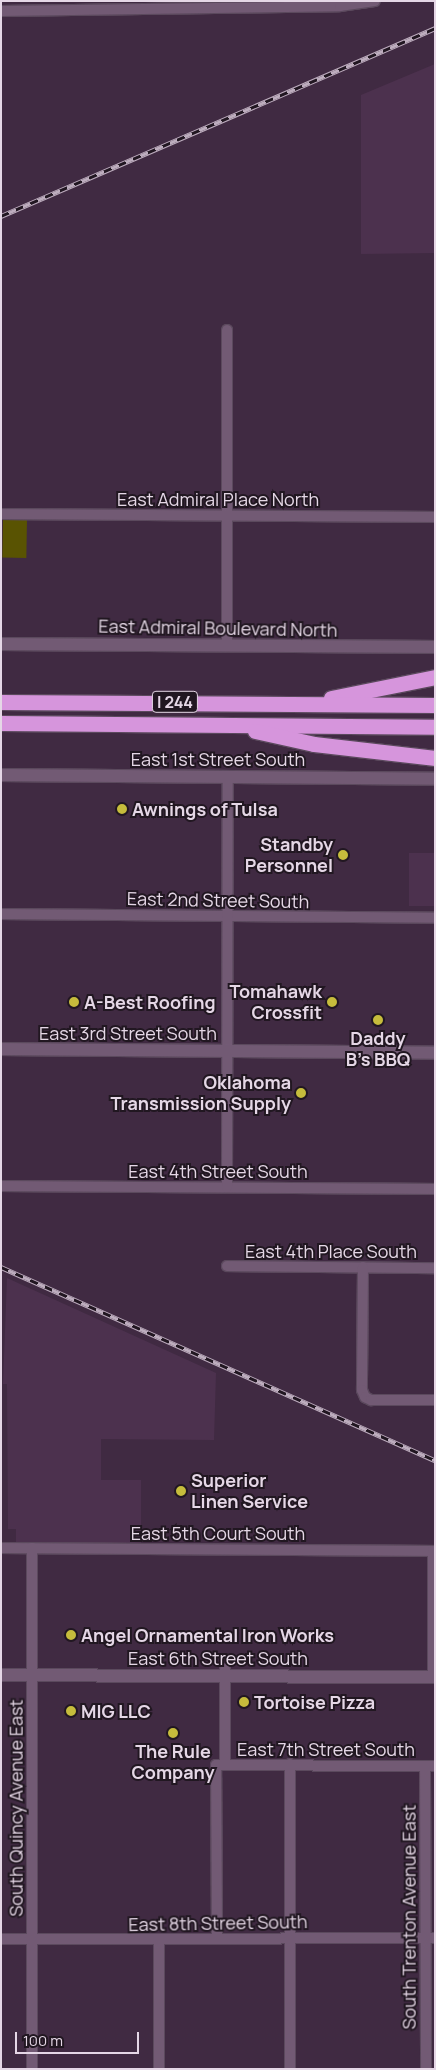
<!DOCTYPE html>
<html>
<head>
<meta charset="utf-8">
<style>
  body { margin:0 }
  #map { position:relative; width:436px; height:2070px; overflow:hidden; background:#402a42; font-family:Manrope,sans-serif }
  div>[style] { position:absolute }
  [style*='--x'] { left:calc(var(--x)*1px); top:calc(var(--y)*1px); width:calc(var(--w)*1px); rotate:calc(var(--a)*1deg) }
  .built>* { inset:0; background:#4c314e; transform-origin:0 0 }
  .green>* { inset:0; background:#595302; transform-origin:0 0 }
  .roads { filter:drop-shadow(1px 0 #5b495d) drop-shadow(-1px 0 #5b495d) drop-shadow(0 1px #5b495d) drop-shadow(0 -1px #5b495d) }
  .minor>* { height:10px; margin:-5px; padding:0 5px; transform-origin:5px; border-radius:5px; background:#725a74 }
  .tertiary>* { height:12px; margin:-6px; padding:0 6px; transform-origin:6px; border-radius:6px; background:#725a74 }
  .secondary>* { height:12px; margin:-6px; padding:0 6px; transform-origin:6px; border-radius:6px; background:#725a74 }
  .motorway>* { height:15px; margin:-7.5px; padding:0 7.5px; transform-origin:7.5px; border-radius:7.5px; background:#d695dc }
  .rail>* { height:4.5px; margin-top:-2.25px; transform-origin:0; background:repeating-linear-gradient(90deg,#211721 0 8px,#bdadbe 0 16px); box-sizing:border-box; border-block:1px solid #bdadbe }
  .dots>* { width:14px; height:14px; translate:-50% -50%; box-sizing:border-box; border:2px solid #211721; border-radius:50% }
  span { translate:-50% -50%; white-space:nowrap; text-align:center; line-height:1.15; -webkit-text-stroke:4px #211721; paint-order:stroke }
  .shield-label span { padding:1px 4px; background:#211721; border:1px solid; border-radius:4px; -webkit-text-stroke-width:0 }
  .shield-label { font-size:16px; color:#e5d7e6; font-weight:700 }
  .street-label { font-size:18px; color:#e5d7e6 }
  .poi-label { font-size:18px; color:#e5d7e6; font-weight:700 }
  .left { translate:0 -50%; text-align:left }
  .right { translate:-100% -50%; text-align:right }
  .frame { position:absolute; inset:0; border:2px solid #e5d7e6; pointer-events:none }
  .scale { position:absolute; left:15px; top:2032px; width:124px; height:22px; box-sizing:border-box; border:2px solid #e5d7e6; border-top:0; padding-left:6px; font-size:15px; line-height:18px; white-space:nowrap; color:#e5d7e6; -webkit-text-stroke:4px #211721; paint-order:stroke }
</style>
</head>
<body>
<div id="map">
  <div class="built">
    <i style="clip-path:polygon(435px 64px,435px 253px,361px 254px,361px 95px)"></i>
    <i style="left:409px;top:853px;width:26px;height:53px"></i>
    <i style="clip-path:polygon(7px 1278px,216px 1373px,214px 1440px,101px 1439px,101px 1480px,141px 1480px,141px 1543px,16px 1543px,16px 1529px,8px 1529px,7px 1384px,3px 1384px)"></i>
  </div>
  <div class="green">
    <i style="left:27px;top:519px;width:39px;height:24px;rotate:91deg"></i>
  </div>
  <div class="roads">
    <div class="minor">
      <i style="--x:1;--y:11;--w:339;--a:-0.8"></i>
      <i style="--x:340;--y:6;--w:35;--a:-8"></i>
      <i style="--x:227;--y:330;--w:315;--a:90"></i>
      <i style="--x:1;--y:514;--w:434;--a:0.4"></i>
      <i style="--x:1;--y:914;--w:434;--a:0.5"></i>
      <i style="--x:1;--y:1186;--w:434;--a:0.4"></i>
      <i style="--x:227;--y:1187;--w:410;--a:-89.9"></i>
      <i style="--x:227;--y:1266;--w:208;--a:0.6"></i>
      <i style="--x:363;--y:1267;--w:123;--a:90.5"></i>
      <i style="--x:362;--y:1390;--w:8;--a:67"></i>
      <i style="--x:365;--y:1397;--w:7;--a:27"></i>
      <i style="--x:371;--y:1400;--w:64;--a:0"></i>
      <i style="--x:1;--y:1548;--w:434;--a:0.4"></i>
      <i style="--x:433;--y:1677;--w:126;--a:-90"></i>
      <i style="--x:290;--y:1764;--w:305;--a:90"></i>
      <i style="--x:225;--y:1765;--w:96;--a:-90"></i>
      <i style="--x:425;--y:1766;--w:303;--a:89.8"></i>
      <i style="--x:217;--y:1938;--w:173;--a:-90.3"></i>
      <i style="--x:216;--y:1765;--w:219;--a:0.3"></i>
      <i style="--x:1;--y:1939;--w:434;--a:-0.1"></i>
      <i style="--x:159;--y:1940;--w:129;--a:90"></i>
      <i style="--x:32;--y:2069;--w:521;--a:-90"></i>
    </div>
    <div class="tertiary">
      <i style="--x:1;--y:1049;--w:434;--a:0.5"></i>
      <i style="--x:1;--y:1675;--w:434;--a:0.3"></i>
    </div>
    <div class="secondary">
      <i style="--x:1;--y:644;--w:434;--a:0.4"></i>
      <i style="--x:1;--y:775;--w:434;--a:0.5"></i>
    </div>
    <div class="motorway">
      <i style="--x:331;--y:698;--w:106;--a:-11.4"></i>
      <i style="--x:1;--y:702;--w:434;--a:0.4"></i>
      <i style="--x:1;--y:723;--w:434;--a:0.5"></i>
      <i style="--x:255;--y:731;--w:60;--a:12.4"></i>
      <i style="--x:314;--y:744;--w:122;--a:6.6"></i>
    </div>
  </div>
  <div class="rail">
    <i style="--x:1;--y:216;--w:473;--a:-23.4"></i>
    <i style="--x:1;--y:1267;--w:475;--a:24"></i>
  </div>
  <div class="dots">
    <i style="left:122px;top:809px;background:#c6bc3c"></i>
    <i style="left:343px;top:855px;background:#c6bc3c"></i>
    <i style="left:74px;top:1002px;background:#c6bc3c"></i>
    <i style="left:332px;top:1002px;background:#c6bc3c"></i>
    <i style="left:378px;top:1020px;background:#c6bc3c"></i>
    <i style="left:301px;top:1093px;background:#c6bc3c"></i>
    <i style="left:181px;top:1491px;background:#c6bc3c"></i>
    <i style="left:71px;top:1635px;background:#c6bc3c"></i>
    <i style="left:244px;top:1702px;background:#c6bc3c"></i>
    <i style="left:71px;top:1711px;background:#c6bc3c"></i>
    <i style="left:173px;top:1733px;background:#c6bc3c"></i>
  </div>
  <div class="shield-label">
    <span style="left:175px;top:702px">I 244</span>
  </div>
  <div class="street-label">
    <span style="left:218px;top:499px">East Admiral Place North</span>
    <span style="left:218px;top:628px;rotate:1deg">East Admiral Boulevard North</span>
    <span style="left:218px;top:759px">East 1st Street South</span>
    <span style="left:218px;top:900px;rotate:1deg">East 2nd Street South</span>
    <span style="left:128px;top:1033px">East 3rd Street South</span>
    <span style="left:218px;top:1171px">East 4th Street South</span>
    <span style="left:331px;top:1251px">East 4th Place South</span>
    <span style="left:218px;top:1533px">East 5th Court South</span>
    <span style="left:218px;top:1658px">East 6th Street South</span>
    <span style="left:326px;top:1749px">East 7th Street South</span>
    <span style="left:16px;top:1808px;rotate:-90deg">South Quincy Avenue East</span>
    <span style="left:409px;top:1917px;rotate:-90deg">South Trenton Avenue East</span>
    <span style="left:218px;top:1923px;rotate:-1deg">East 8th Street South</span>
  </div>
  <div class="poi-label">
    <span class="left" style="left:132px;top:809px">Awnings of Tulsa</span>
    <span class="right" style="left:333px;top:855px">Standby<br>Personnel</span>
    <span class="right" style="left:322px;top:1002px">Tomahawk<br>Crossfit</span>
    <span class="left" style="left:84px;top:1002px">A-Best Roofing</span>
    <span style="left:378px;top:1049px">Daddy<br>B's BBQ</span>
    <span class="right" style="left:291px;top:1093px">Oklahoma<br>Transmission Supply</span>
    <span class="left" style="left:191px;top:1491px">Superior<br>Linen Service</span>
    <span class="left" style="left:81px;top:1635px">Angel Ornamental Iron Works</span>
    <span class="left" style="left:254px;top:1702px">Tortoise Pizza</span>
    <span class="left" style="left:81px;top:1711px">MIG LLC</span>
    <span style="left:173px;top:1762px">The Rule<br>Company</span>
  </div>
  <div class="frame"></div>
  <div class="scale">100 m</div>
</div>
</body>
</html>
